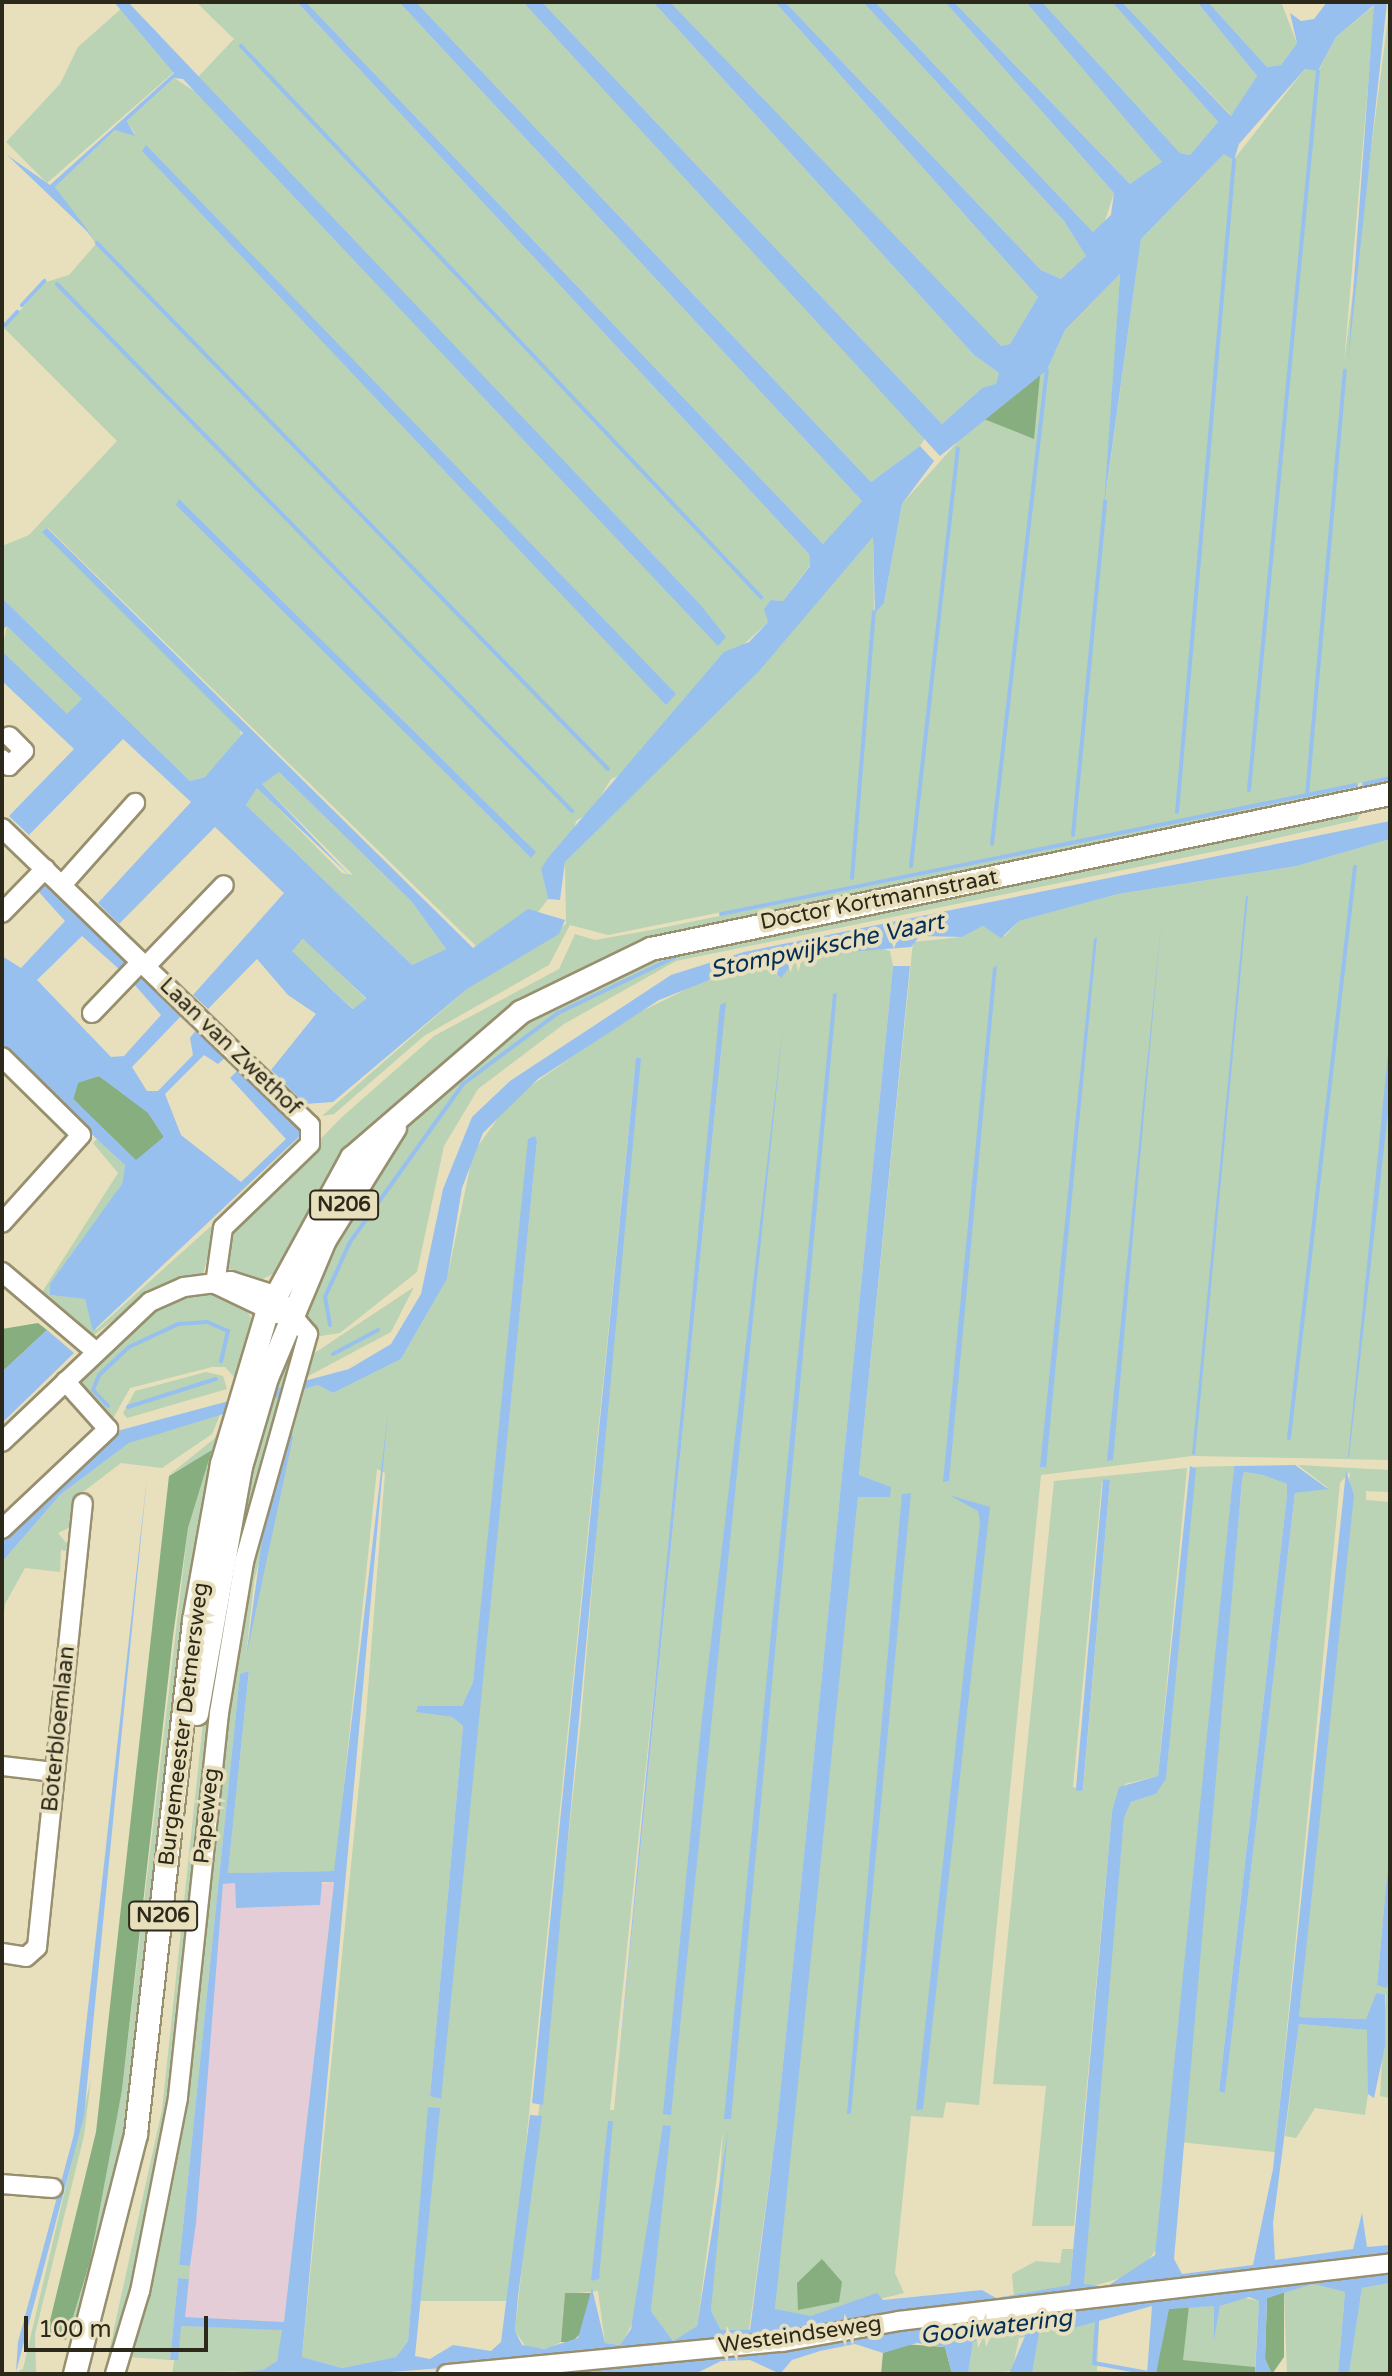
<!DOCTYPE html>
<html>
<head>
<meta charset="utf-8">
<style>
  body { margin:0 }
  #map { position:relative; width:1392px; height:2376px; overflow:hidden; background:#e8dfbc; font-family:"Varela Round",sans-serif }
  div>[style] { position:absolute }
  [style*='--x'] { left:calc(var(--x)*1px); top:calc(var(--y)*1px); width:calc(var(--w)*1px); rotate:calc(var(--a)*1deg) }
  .industrial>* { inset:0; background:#e5cdd8 }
  .green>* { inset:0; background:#b9d3b4 }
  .forest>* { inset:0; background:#87ae7f }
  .water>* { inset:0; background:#98c0ef; transform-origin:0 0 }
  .stream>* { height:4px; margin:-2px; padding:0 2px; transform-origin:2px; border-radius:2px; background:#98c0ef }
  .roads { filter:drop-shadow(2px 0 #978f6e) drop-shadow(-2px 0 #978f6e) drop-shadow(0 2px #978f6e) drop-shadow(0 -2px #978f6e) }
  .minor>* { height:18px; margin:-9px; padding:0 9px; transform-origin:9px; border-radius:9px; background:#fff }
  .major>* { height:22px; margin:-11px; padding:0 11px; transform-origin:11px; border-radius:11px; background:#fff }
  span { translate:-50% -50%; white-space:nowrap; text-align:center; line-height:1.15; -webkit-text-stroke:8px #e8dfbc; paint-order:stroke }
  .shield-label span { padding:2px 6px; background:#e8dfbc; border:2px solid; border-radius:6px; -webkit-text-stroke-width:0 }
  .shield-label { font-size:20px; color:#2c281a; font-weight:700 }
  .street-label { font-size:22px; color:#2c281a }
  .water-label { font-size:24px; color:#042e58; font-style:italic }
  .frame { position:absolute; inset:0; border:4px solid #2c281a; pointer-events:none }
  .scale { position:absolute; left:24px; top:2316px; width:184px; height:36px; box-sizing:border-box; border:4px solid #2c281a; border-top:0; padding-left:10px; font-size:24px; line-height:28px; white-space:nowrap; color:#2c281a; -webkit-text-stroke:6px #e8dfbc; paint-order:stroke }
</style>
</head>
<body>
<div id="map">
  <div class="industrial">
    <i style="clip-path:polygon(334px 1881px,284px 2322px,184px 2317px,223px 1884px,235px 1883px,236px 1908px)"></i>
  </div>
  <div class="green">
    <i style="clip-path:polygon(evenodd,196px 2px,297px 2px,809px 554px,810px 565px,783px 601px,772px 600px,768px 622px,683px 700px,628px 772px,611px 779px,591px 812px,576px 821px,573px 835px,541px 869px,548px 899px,538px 912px,478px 948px,48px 528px,43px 532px,240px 728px,241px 738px,205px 777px,190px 781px,2px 598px,2px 546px,29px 535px,117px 441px,4px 328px,46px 282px,69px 275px,96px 244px,55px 187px,115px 130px,135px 134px,127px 121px,174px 78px,199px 94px,718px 645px,699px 603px,197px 78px,234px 39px,196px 2px,179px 500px,524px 840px,531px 858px,177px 505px,179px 500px)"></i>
    <i style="clip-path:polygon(306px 2px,399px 2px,862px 501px,845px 527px,823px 544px)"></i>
    <i style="clip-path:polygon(416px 2px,523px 2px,925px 438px,920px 446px,871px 482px)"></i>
    <i style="clip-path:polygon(542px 2px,653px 2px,974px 355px,999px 373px,997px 385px,982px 388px,942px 424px)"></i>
    <i style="clip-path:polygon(670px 2px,775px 2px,1038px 297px,1010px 344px,1001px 346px,979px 327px)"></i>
    <i style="clip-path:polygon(785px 2px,863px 2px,1064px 221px,1086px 256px,1072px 274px,1061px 279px,1041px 270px)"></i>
    <i style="clip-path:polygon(875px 2px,945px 2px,1114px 193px,1103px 227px,1093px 232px)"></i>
    <i style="clip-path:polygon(954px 2px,1026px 2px,1140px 130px,1162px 162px,1158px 169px,1130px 184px)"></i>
    <i style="clip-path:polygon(1042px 2px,1112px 2px,1218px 122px,1190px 155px,1180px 153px)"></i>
    <i style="clip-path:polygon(1122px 2px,1197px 2px,1257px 76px,1232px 116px)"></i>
    <i style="clip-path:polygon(1208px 2px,1281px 2px,1297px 43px,1281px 65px,1267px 67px)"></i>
    <i style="clip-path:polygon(1390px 2px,1390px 777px,608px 935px,570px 925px,549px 965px,424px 1036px,334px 1114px,322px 1116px,467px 989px,566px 924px,565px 862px,788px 636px,873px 537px,874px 612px,884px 603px,902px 504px,979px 418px,1047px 370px,1065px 330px,1120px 274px,1106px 494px,1141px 239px,1224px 154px,1235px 158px,1305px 69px,1319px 70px,1336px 37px,1375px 5px,1344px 362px)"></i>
    <i style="clip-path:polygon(121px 9px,174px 72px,47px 183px,6px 142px,60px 84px,78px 47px)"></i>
    <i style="clip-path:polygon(7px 625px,83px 699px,67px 715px,2px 651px)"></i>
    <i style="clip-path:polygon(279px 772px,412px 902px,446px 949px,412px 965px,246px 805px,257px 787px,342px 873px,353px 875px,261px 783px)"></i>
    <i style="clip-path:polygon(1390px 780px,1390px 787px,618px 953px,502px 1015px,423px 1079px,377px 1123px,276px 1273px,262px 1279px,226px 1268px,222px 1249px,244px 1217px,342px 1117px,434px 1036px,559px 969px,575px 934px,595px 940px,646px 931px)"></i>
    <i style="clip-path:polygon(1364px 808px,1357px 820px,1246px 845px,676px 961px,564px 1024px,478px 1089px,444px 1146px,417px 1272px,340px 1333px,314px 1337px,304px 1313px,336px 1232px,396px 1139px,428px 1101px,535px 1012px,655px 956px)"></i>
    <i style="clip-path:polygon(1390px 839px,1390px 1460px,1192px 1456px,1041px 1475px,979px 2105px,946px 2102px,943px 2118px,911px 2116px,895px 2273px,904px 2293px,811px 2316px,782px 2313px,775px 2309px,790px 2125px,858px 1497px,890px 1496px,890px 1487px,859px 1475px,913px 942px,962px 937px,983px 926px,1005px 936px,1019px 921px,1118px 894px,1297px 866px)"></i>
    <i style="clip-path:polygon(304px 939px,366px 999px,354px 1009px,334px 992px,291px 951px)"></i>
    <i style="clip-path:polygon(evenodd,869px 945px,890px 951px,893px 966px,777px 2124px,749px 2330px,721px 2330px,711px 2311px,723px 2130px,697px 2326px,673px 2341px,651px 2311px,670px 2126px,638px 2312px,621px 2345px,605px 2343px,598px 2291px,565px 2294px,561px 2342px,550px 2348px,528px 2350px,515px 2331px,581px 1720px,636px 1058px,510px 2301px,415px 2301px,424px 2266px,429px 2107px,408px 2341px,396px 2357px,342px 2368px,302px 2357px,366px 1715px,385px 1473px,377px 1469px,335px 1871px,228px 1873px,249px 1672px,240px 1674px,179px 2265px,190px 2266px,189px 2279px,178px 2278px,170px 2360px,128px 2357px,153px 2260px,248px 1578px,295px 1392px,318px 1385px,333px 1393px,401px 1359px,447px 1279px,473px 1153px,512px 1099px,626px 1019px,703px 981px,726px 979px,747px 965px,767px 963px,777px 975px,798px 956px,869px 945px,726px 1003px,614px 2110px,610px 2110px,726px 1003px,869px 945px,534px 1136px,537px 1141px,440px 2099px,430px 2095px,463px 1726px,452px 1717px,417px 1712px,419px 1706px,462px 1706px,473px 1682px,534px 1136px,869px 945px,293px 1437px,273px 1517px,246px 1656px,254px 1581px,293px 1437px)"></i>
    <i style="clip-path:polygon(98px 1138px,125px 1165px,122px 1184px,51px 1295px,85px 1299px,96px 1330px,272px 1171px,215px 1229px,203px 1274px,150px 1292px,90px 1338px,39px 1297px,118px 1173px,93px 1143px)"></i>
    <i style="clip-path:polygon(414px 1287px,391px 1332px,299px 1381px,313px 1354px)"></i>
    <i style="clip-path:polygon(206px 1293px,244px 1306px,253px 1321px,237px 1380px,225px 1367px,212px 1367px,130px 1388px,110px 1424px,77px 1377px,156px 1306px)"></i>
    <i style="clip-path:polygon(291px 1334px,301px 1335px,237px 1567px,170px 2099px,131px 2304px,106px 2365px,162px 2110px,212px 1637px,240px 1500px)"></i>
    <i style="clip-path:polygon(206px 1372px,223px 1376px,227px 1389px,127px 1418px,123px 1413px,135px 1391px)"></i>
    <i style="clip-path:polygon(222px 1410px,212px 1434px,162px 1468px,121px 1463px,79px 1495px,73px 1526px,58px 1533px,74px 1552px,61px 1550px,60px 1572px,25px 1568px,5px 1604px,2px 1631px,2px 1562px,60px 1495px,129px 1443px)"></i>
    <i style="clip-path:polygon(228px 1413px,199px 1530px,182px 1639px,126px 2144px,75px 2339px,68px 2336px,122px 2090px,188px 1528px,212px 1451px,169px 1475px,214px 1439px)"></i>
    <i style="clip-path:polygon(1298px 1465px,1390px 1470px,1390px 1492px,1366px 1491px,1366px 1500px,1390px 1502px,1390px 1843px,1377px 1985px,1389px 1985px,1390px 1974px,1390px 2098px,1380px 2096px,1386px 1994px,1376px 1993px,1366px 2019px,1299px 2017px,1350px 1472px,1340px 1483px,1275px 2152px,1180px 2142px,1242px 1482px,1244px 1472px,1263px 1475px,1287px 1484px,1287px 1495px,1219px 2090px,1225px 2092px,1295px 1493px,1328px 1488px)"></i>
    <i style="clip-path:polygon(1234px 1466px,1159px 2246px,1138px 2273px,1090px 2287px,1084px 2284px,1095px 2119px,1124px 1818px,1131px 1802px,1156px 1794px,1166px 1779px,1193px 1467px)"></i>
    <i style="clip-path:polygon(evenodd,1187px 1468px,1158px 1776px,1125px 1784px,1112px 1812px,1074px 2226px,1032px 2226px,1046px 2086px,993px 2084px,1054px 1481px,1187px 1468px,1110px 1481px,1083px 1791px,1073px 1787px,1102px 1482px,1110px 1481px)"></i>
    <i style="clip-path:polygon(1299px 2024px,1368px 2030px,1368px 2094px,1365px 2115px,1315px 2108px,1296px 2138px,1285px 2136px)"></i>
    <i style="clip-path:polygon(91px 2079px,84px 2136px,35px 2334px,36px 2374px,14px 2374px,23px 2369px)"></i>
    <i style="clip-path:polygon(1062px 2249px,1073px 2249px,1070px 2286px,1014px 2297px,1012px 2274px,1036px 2261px,1060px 2263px)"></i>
    <i style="clip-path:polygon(1390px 2283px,1390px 2374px,1349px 2374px,1362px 2288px)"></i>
    <i style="clip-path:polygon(1313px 2284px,1345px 2292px,1338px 2374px,1287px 2374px,1284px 2292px)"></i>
    <i style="clip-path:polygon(1240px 2297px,1259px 2301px,1255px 2367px,1182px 2360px,1189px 2306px,1214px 2306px,1215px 2333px,1220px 2306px)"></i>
    <i style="clip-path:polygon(1099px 2321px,1097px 2371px,1144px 2374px,1032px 2374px,1040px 2328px)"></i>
    <i style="clip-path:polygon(180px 2326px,283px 2329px,277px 2361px,264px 2370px,172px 2374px)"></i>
    <i style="clip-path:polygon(1011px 2329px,1026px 2337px,1019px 2338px,1012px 2371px,968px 2374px,973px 2342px)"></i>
  </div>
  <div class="forest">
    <i style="clip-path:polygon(1040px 375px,1034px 439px,984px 419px,1032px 377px)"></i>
    <i style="clip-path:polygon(99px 1076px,148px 1112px,164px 1137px,136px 1161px,73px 1099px,78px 1082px)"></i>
    <i style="clip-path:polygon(38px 1323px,47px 1330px,2px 1372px,2px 1329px)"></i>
    <i style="clip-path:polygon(212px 1450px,188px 1528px,173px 1636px,122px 2090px,90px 2261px,66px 2340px,47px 2333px,96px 2132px,169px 1476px)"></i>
    <i style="clip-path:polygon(822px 2259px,842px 2282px,839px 2302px,798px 2310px,797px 2283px)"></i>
    <i style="clip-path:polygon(1284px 2292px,1284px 2357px,1272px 2374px,1265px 2359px,1267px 2298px)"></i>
    <i style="clip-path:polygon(565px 2293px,591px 2293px,583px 2331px,572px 2342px,561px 2342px)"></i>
    <i style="clip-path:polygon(1189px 2306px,1183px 2360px,1255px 2367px,1255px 2374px,1156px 2374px,1162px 2319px,1169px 2309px)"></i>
    <i style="clip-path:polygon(903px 2344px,945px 2347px,952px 2374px,881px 2374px,883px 2353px)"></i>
  </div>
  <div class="water">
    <i style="clip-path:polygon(114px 2px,128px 2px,699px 603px,726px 637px,718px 646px,183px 79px,174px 78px,127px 121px,135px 136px,115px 130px,55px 187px,92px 236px,7px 155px,50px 185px,174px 73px)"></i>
    <i style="clip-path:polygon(297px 2px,306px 2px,823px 544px,862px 501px,399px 2px,416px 2px,871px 482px,920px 446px,934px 461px,902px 504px,884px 603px,875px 613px,873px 537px,759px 671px,565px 862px,560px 900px,548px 899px,541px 869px,547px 859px,724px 652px,749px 642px,768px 622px,764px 609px,771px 600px,783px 601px,810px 566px,809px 554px)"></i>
    <i style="clip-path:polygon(523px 2px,542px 2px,942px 424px,982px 388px,996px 384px,999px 373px,974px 355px,653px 2px,670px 2px,1001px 346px,1010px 344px,1038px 297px,775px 2px,785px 2px,1041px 270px,1061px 279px,1086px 256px,1064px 221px,863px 2px,875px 2px,1093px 232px,1111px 215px,1114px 193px,945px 2px,954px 2px,1130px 184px,1162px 162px,1026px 2px,1042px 2px,1180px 153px,1190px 155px,1218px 122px,1112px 2px,1122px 2px,1231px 116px,1257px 76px,1197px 2px,1208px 2px,1267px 67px,1281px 65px,1297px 43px,1290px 13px,1301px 21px,1314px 19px,1327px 2px,1387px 2px,1348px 362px,1374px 5px,1336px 37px,1318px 71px,1305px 69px,1239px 144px,1234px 160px,1224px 154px,1141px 239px,1104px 506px,1120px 274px,1065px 330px,1047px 370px,940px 456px)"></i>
    <i style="clip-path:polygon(146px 145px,676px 694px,666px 705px,142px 151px)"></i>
    <i style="clip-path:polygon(179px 499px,536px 852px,531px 858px,176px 505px)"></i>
    <i style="clip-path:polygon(evenodd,47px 528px,473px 948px,528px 909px,565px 920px,559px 934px,467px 989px,333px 1102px,305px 1104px,271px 1070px,316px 1014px,288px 995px,257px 959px,208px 1009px,193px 995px,284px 893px,215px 827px,119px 924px,98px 903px,191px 802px,123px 739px,29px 835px,9px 816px,74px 749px,2px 681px,2px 651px,67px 714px,82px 699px,7px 626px,2px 630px,2px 598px,190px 781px,205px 777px,243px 733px,42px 532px,47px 528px,279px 772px,412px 902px,446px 949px,412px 965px,246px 805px,257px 788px,352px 878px,262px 784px,279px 772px,47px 528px,303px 939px,366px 998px,366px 999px,353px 1009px,334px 992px,292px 951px,303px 939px)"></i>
    <i style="clip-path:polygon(1390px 821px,1390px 839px,1297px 866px,1118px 894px,1019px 921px,1001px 938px,983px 926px,962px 937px,920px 936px,911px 947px,798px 956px,781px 978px,767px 963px,747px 965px,659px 1000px,538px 1079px,483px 1133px,462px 1188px,447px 1279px,401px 1359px,333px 1393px,318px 1385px,129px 1443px,60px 1495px,2px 1562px,2px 1537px,117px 1431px,349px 1369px,391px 1344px,421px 1294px,443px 1189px,472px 1117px,510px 1081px,671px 975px,744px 952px)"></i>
    <i style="clip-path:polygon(evenodd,46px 883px,127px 962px,120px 970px,82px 936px,37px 980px,111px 1057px,124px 1056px,161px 1015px,134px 984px,142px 976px,182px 1015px,132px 1067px,147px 1091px,158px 1091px,193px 1055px,190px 1038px,197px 1029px,226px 1057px,218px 1064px,204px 1055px,165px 1094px,181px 1135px,241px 1182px,286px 1139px,230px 1078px,238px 1070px,303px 1133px,93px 1331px,85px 1299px,50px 1295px,50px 1284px,122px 1184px,125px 1165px,2px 1051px,2px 956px,21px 968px,65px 921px,38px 891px,46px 883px,99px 1076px,148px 1113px,164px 1137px,136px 1160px,73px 1099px,78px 1083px,99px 1076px)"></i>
    <i style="clip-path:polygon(1246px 896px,1248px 896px,1195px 1455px,1192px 1454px)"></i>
    <i style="clip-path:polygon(1161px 925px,1113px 1460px,1107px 1461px)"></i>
    <i style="clip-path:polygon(1097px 937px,1046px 1467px,1040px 1467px,1094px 939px)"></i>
    <i style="clip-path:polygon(997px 965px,949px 1481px,943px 1482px,993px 968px)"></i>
    <i style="clip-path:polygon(893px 966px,910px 966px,859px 1475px,891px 1487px,890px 1497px,858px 1497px,775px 2309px,811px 2316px,877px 2293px,883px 2300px,982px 2290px,996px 2298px,1070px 2285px,1112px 1812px,1119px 1787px,1158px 1776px,1190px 1466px,1196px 1469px,1166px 1779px,1156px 1794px,1131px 1802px,1124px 1818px,1084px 2284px,1106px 2287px,1155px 2255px,1234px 1466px,1295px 1465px,1328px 1489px,1295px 1493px,1225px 2093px,1219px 2091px,1287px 1495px,1287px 1484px,1263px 1475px,1244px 1472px,1242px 1481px,1174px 2259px,1182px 2274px,1253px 2265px,1273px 2169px,1346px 1471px,1354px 1495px,1299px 2017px,1366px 2019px,1376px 1993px,1385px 1994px,1385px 2046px,1374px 2098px,1368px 2094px,1367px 2030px,1299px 2024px,1273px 2223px,1275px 2260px,1353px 2249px,1362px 2213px,1367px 2247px,1390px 2245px,1390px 2257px,996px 2300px,847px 2336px,1390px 2270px,1390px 2283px,1362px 2288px,1349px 2374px,1338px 2374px,1345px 2292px,1313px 2284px,1267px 2298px,1265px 2359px,1272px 2374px,1255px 2374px,1259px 2301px,1249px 2297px,1220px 2306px,1214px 2340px,1214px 2306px,1169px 2309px,1156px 2374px,1147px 2374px,1152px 2306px,1077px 2327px,1040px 2328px,1032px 2374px,1009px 2374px,1025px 2336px,1011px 2330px,973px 2342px,968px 2374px,952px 2374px,945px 2347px,917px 2343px,883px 2353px,855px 2344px,820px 2351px,792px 2360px,780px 2374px,750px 2360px,721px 2361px,695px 2374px,548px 2374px,647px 2363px,550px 2360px,363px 2374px,198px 2374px,263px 2370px,277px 2361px,282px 2330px,181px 2326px,178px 2360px,170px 2360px,178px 2278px,189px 2279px,185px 2317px,284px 2322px,334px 1882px,322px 1882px,320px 1905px,236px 1908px,235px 1883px,223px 1884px,196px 2223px,190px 2266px,179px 2265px,240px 1674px,249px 1671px,228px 1873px,334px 1871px,388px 1412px,302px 2357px,342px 2368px,396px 2357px,408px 2341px,428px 2107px,440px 2108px,415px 2356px,430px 2359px,453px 2345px,491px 2351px,501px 2342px,530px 2115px,542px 2116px,518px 2296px,515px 2331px,522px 2345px,544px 2349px,578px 2338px,592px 2288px,605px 2343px,620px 2345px,631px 2329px,663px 2125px,671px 2126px,651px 2311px,673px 2341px,697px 2326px,728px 2130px,711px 2311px,721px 2330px,750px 2330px,777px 2124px)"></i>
    <i style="clip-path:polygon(837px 993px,731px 2119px,724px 2119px,833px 994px)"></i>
    <i style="clip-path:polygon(726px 1002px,614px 2110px,720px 1005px)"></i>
    <i style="clip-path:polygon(783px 1027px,671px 2115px,663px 2114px,701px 1727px)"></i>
    <i style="clip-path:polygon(1390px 1033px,1390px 1095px,1349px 1457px,1348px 1457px)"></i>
    <i style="clip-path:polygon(636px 1058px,641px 1058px,543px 2105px,532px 2103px)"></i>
    <i style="clip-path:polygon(535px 1136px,537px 1141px,441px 2099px,430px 2096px,463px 1726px,452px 1717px,416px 1712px,418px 1706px,462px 1706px,473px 1682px,528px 1139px)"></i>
    <i style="clip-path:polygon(47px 1330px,74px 1353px,2px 1423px,2px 1372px)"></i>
    <i style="clip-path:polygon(291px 1431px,293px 1437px,246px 1657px,265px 1519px)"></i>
    <i style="clip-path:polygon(147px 1477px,84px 2116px,16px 2372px,18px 2342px,74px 2134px)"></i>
    <i style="left:1110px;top:1480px;width:312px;height:7px;rotate:95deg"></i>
    <i style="clip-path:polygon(911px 1493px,851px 2113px,847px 2114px,902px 1494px)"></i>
    <i style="clip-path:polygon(949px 1495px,990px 1507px,923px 2109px,916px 2110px,980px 1522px,978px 1511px)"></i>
    <i style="clip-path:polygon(1390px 1843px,1390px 1974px,1387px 1988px,1377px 1985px)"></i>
    <i style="clip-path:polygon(608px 2121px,613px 2121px,599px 2279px,591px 2281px)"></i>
  </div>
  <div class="stream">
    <i style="--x:241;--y:46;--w:758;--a:46.66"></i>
    <i style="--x:97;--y:243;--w:733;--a:45.83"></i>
    <i style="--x:57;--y:284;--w:737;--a:45.66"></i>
    <i style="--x:22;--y:305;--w:33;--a:-47"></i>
    <i style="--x:5;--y:325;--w:18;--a:-47"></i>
    <i style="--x:1364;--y:784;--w:27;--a:-13"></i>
    <i style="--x:1249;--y:790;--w:722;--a:-84.52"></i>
    <i style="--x:1307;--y:795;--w:426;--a:-84.9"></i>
    <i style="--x:1177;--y:812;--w:654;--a:-85"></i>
    <i style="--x:1073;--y:835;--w:335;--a:-84.5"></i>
    <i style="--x:992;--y:844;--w:477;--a:-83.4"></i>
    <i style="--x:911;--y:866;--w:420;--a:-83.6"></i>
    <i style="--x:852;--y:878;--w:267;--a:-85.3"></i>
    <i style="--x:721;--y:914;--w:648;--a:-11.48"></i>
    <i style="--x:330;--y:1325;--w:28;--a:-100"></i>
    <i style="--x:325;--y:1297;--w:60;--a:-65.6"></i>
    <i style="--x:350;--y:1242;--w:194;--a:-54.4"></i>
    <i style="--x:463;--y:1084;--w:119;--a:-36.8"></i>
    <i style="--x:558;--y:1013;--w:139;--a:-25.6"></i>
    <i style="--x:333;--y:1354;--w:51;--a:-28.1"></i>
    <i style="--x:108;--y:1406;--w:22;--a:-133"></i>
    <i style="--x:93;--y:1390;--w:16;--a:-68"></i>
    <i style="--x:99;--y:1375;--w:41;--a:-43"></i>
    <i style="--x:129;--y:1347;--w:54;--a:-25.1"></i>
    <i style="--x:178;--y:1324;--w:29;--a:-4"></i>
    <i style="--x:207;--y:1322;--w:23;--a:23"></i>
    <i style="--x:228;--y:1331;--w:31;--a:103"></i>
    <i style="--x:128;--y:1407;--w:92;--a:-17.7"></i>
    <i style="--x:1289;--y:1438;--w:575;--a:-83.41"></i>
    <i style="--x:1097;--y:2321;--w:42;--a:94.1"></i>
    <i style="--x:1094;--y:2363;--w:55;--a:10.5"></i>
  </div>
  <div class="roads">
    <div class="minor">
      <i style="--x:2;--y:759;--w:10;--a:45"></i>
      <i style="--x:9;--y:766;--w:21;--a:-45"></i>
      <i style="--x:24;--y:751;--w:21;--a:-135"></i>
      <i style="--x:2;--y:828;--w:428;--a:44"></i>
      <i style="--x:310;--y:1125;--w:19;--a:90"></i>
      <i style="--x:310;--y:1144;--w:121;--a:136"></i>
      <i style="--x:223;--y:1228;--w:57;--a:98.1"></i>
      <i style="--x:62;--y:885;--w:110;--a:-48.3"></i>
      <i style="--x:2;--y:913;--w:62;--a:-45.7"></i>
      <i style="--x:146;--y:966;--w:112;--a:-46.1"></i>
      <i style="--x:92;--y:1013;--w:71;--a:-46.1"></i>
      <i style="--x:2;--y:1057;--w:111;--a:44.6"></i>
      <i style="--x:81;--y:1135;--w:118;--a:131.9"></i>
      <i style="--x:2;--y:1272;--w:122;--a:40.3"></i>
      <i style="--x:215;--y:1284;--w:70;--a:25.5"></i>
      <i style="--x:2;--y:1442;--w:204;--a:-43.4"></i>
      <i style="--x:150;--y:1302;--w:37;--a:-24"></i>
      <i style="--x:184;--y:1287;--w:47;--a:-7.3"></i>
      <i style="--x:231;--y:1281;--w:46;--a:17.7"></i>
      <i style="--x:275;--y:1295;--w:51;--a:49.8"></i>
      <i style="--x:308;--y:1334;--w:237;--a:105.7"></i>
      <i style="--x:244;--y:1562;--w:153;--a:99.4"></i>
      <i style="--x:219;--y:1713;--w:387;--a:96.1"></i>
      <i style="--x:178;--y:2098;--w:197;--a:101.1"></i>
      <i style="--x:140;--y:2291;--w:87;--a:106.8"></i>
      <i style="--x:2;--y:1529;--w:146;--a:-43.3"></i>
      <i style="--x:108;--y:1429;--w:64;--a:-131.9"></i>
      <i style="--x:2;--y:1766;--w:52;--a:6.6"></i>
      <i style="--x:2;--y:1953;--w:24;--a:9"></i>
      <i style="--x:26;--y:1957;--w:15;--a:-42"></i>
      <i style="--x:37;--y:1947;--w:446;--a:-84.1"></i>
      <i style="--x:2;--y:2184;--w:51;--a:4.5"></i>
      <i style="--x:447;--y:2374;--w:337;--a:-5.5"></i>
      <i style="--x:782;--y:2342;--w:119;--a:-10.2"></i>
      <i style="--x:899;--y:2321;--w:494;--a:-6.7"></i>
    </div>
    <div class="major">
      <i style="--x:197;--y:1714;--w:251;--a:-79.9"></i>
      <i style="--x:241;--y:1467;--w:93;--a:-73.7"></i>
      <i style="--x:267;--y:1378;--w:150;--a:-67.2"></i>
      <i style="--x:325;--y:1240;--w:132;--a:-58"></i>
      <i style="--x:75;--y:2374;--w:248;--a:-75.7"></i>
      <i style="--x:136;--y:2134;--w:516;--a:-83.55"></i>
      <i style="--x:194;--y:1621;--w:159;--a:-79.9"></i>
      <i style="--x:222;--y:1464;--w:158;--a:-73.4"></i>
      <i style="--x:267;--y:1313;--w:177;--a:-61.3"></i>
      <i style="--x:352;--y:1158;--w:223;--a:-40.8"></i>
      <i style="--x:521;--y:1012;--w:144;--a:-25.9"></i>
      <i style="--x:651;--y:949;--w:755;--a:-11.85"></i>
    </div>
  </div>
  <div class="shield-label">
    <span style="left:344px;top:1205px">N206</span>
    <span style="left:163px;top:1916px">N206</span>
  </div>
  <div class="street-label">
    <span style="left:879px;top:900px;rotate:-11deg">Doctor Kortmannstraat</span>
    <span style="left:230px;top:1047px;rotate:44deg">Laan van Zwethof</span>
    <span style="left:184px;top:1724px;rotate:-83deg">Burgemeester Detmersweg</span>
    <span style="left:59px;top:1729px;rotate:-84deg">Boterbloemlaan</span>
    <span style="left:207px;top:1816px;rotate:-84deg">Papeweg</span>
    <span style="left:800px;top:2335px;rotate:-8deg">Westeindseweg</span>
  </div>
  <div class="water-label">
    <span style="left:827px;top:946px;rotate:-12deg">Stompwijksche Vaart</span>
    <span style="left:996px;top:2327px;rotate:-7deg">Gooiwatering</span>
  </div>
  <div class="frame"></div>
  <div class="scale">100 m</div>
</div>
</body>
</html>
